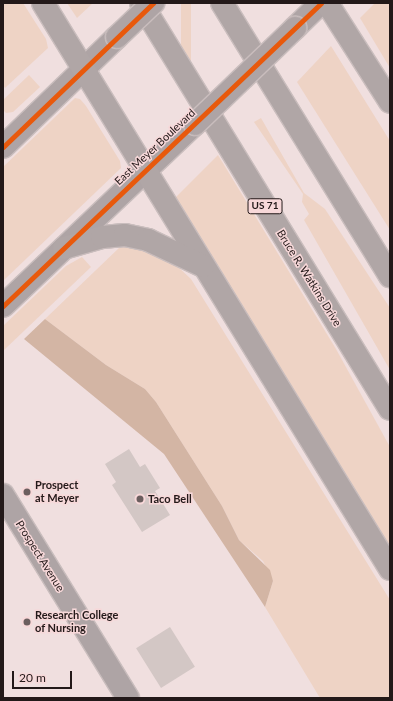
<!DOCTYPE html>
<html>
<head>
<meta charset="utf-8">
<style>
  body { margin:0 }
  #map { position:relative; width:393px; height:701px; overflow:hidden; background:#f0dfdf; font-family:Lato,sans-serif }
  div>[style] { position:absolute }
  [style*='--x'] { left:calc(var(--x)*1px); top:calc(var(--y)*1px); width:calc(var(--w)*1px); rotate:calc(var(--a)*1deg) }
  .green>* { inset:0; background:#eed3c5; transform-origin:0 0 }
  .forest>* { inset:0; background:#d3b5a4 }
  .building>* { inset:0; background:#d3c7c5; transform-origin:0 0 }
  .roads { filter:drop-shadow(1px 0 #c9bdbd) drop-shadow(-1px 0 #c9bdbd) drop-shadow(0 1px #c9bdbd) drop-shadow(0 -1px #c9bdbd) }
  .secondary>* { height:22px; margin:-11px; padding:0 11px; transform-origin:11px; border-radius:11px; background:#aea4a5 }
  .trunk>* { height:22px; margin:-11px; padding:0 11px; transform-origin:11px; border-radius:11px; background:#b0a6a6 }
  .bridges { filter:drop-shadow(1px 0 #c9bdbd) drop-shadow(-1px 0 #c9bdbd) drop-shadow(0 1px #c9bdbd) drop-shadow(0 -1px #c9bdbd) }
  .secondary-bridge>* { height:22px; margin:-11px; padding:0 11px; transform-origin:11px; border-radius:11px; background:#aea4a5 }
  .cycleway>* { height:5px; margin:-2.5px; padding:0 2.5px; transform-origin:2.5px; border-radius:2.5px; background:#e8590c }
  .dots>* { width:11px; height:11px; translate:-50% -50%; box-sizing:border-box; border:2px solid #f7d8d9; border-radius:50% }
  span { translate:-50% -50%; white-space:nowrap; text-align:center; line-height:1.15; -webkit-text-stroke:3px #f7d8d9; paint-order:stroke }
  .shield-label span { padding:1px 3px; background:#f7d8d9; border:1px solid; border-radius:3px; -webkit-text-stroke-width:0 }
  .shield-label { font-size:10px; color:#231919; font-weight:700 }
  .street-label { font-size:11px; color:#231919 }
  .poi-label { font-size:11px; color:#231919; font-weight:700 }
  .left { translate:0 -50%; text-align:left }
  .frame { position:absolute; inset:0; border:4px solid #231919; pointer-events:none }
  .scale { position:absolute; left:12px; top:671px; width:60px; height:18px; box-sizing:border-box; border:2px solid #231919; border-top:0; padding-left:5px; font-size:12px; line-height:14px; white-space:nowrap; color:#231919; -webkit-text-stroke:3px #f7d8d9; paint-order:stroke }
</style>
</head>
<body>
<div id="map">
  <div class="green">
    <i style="clip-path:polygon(3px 3px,23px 3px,46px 39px,48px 48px,5px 88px,3px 85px)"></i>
    <i style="clip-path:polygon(67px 3px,93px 3px,77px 18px)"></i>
    <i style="left:181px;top:3px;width:10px;height:79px"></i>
    <i style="clip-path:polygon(375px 3px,390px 3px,390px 68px,360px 18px)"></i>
    <i style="clip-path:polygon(331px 46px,390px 141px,390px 230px,297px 82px)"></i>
    <i style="clip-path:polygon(29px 75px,40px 87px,13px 112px,6px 113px,3px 110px,3px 100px)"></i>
    <i style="clip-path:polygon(75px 98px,80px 99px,86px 106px,120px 161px,121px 168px,3px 281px,3px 167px)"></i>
    <i style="clip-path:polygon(261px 118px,304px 193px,325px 209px,390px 308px,390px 370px,304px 220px,309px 214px,302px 202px,303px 194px,254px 122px)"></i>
    <i style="clip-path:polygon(218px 155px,336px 349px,390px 447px,390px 547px,175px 198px)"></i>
    <i style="clip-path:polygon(132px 246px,143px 248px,177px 266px,191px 279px,390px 600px,390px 698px,320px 698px,265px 607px,273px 581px,263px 561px,239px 540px,222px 506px,156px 402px,145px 389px,106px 365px,45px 319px,120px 247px)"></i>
    <i style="clip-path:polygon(82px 257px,91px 267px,3px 351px,3px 326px,66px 266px)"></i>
  </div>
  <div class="forest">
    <i style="clip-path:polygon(45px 319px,106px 365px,145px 389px,156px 402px,222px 506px,239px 540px,270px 570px,273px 581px,265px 607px,164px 454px,24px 339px)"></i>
  </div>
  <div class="building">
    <i style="clip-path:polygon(129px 449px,140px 467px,145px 464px,160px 488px,155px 491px,170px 515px,142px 532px,112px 485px,116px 482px,105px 464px)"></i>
    <i style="left:170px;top:627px;width:47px;height:40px;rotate:58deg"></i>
  </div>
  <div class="roads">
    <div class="secondary">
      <i style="--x:295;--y:28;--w:36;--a:-44"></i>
      <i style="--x:3;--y:147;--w:158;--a:-44"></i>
      <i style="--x:3;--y:306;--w:265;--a:-43.5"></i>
      <i style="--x:3;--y:495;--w:238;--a:58.4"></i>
    </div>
    <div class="trunk">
      <i style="--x:43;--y:3;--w:664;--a:58.49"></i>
      <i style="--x:141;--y:3;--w:476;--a:58.5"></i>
      <i style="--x:222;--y:3;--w:321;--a:58.4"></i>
      <i style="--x:327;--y:3;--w:117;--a:57.5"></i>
      <i style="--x:64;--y:248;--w:40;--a:-16"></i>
      <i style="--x:102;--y:237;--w:23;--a:-5"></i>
      <i style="--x:125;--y:235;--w:24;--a:12"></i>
      <i style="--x:148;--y:240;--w:61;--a:25.3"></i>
    </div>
  </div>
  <div class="bridges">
    <div class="secondary-bridge">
      <i style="--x:117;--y:37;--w:50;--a:-43.4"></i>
      <i style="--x:195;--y:124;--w:139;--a:-43.8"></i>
    </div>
  </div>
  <div class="cycleway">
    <i style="--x:3;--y:147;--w:208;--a:-43.8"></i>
    <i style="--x:3;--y:306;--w:439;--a:-43.6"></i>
  </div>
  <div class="dots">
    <i style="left:27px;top:492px;background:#6b5e5e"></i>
    <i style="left:140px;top:499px;background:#6b5e5e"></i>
    <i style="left:27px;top:622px;background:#6b5e5e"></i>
  </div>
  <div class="shield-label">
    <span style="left:265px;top:206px">US 71</span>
  </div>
  <div class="street-label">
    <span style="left:155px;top:147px;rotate:-43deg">East Meyer Boulevard</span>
    <span style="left:309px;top:278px;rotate:58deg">Bruce R. Watkins Drive</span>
    <span style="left:40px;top:556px;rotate:58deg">Prospect Avenue</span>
  </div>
  <div class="poi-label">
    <span class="left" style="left:35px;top:492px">Prospect<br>at Meyer</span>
    <span class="left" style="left:148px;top:499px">Taco Bell</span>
    <span class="left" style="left:35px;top:622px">Research College<br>of Nursing</span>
  </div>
  <div class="frame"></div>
  <div class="scale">20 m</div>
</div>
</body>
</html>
